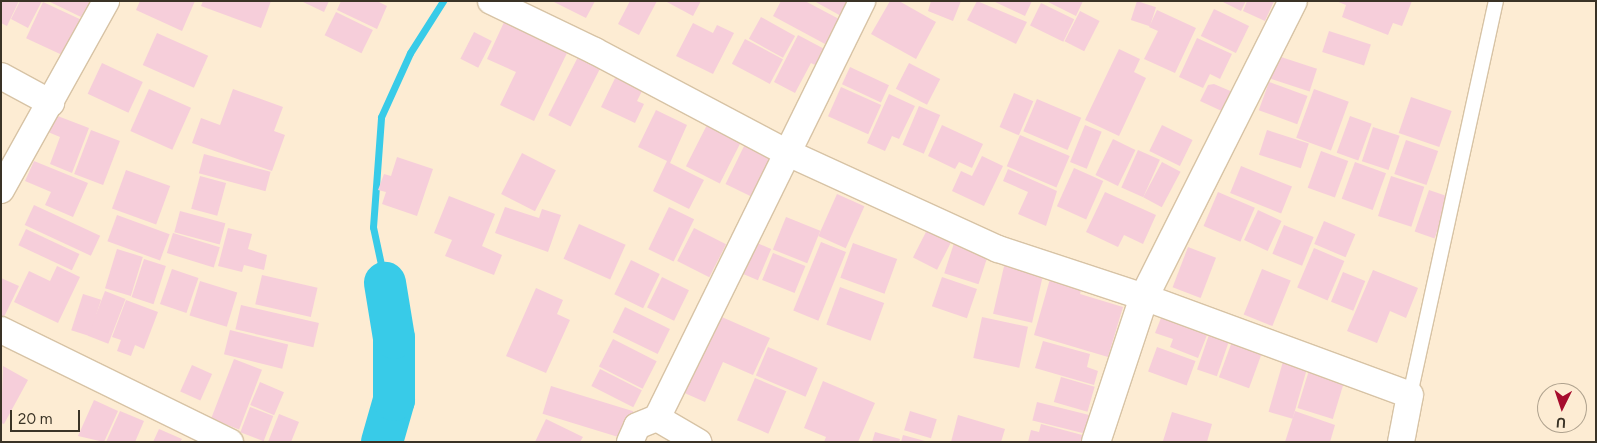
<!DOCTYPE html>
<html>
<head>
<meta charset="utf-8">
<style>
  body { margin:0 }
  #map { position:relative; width:1597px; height:443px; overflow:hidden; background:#fdecd3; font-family:Figtree,sans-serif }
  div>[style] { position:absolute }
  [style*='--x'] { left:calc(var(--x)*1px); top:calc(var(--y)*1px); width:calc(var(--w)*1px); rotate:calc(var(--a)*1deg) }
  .stream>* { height:7px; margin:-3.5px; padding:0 3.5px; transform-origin:3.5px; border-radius:3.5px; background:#38cbe8 }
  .river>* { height:42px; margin:-21px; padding:0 21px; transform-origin:21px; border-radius:21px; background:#38cbe8 }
  .building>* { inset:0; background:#f6ceda; transform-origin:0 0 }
  .roads { filter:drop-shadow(1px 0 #d7c3a5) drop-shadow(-1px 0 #d7c3a5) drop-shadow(0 1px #d7c3a5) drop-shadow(0 -1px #d7c3a5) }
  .service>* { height:14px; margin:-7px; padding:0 7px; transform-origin:7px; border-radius:7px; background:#fff }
  .minor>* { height:26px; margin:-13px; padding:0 13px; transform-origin:13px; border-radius:13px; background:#fff }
  .tertiary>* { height:28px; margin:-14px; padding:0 14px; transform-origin:14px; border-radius:14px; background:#fff }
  span { translate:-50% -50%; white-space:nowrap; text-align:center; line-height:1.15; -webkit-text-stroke:4px #fdecd3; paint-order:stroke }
  .frame { position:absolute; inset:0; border:2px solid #3a3326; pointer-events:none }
  .north { position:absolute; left:1537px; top:383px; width:50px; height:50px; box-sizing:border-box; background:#fdecd3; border:1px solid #afa28e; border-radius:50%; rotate:184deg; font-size:14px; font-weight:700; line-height:20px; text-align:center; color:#3a3326 }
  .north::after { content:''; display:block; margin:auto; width:18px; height:22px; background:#a60c2d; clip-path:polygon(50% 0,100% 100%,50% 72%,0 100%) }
  .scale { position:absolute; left:10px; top:410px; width:70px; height:22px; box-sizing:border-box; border:2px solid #3a3326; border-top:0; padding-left:6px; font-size:15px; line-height:18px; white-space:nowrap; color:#3a3326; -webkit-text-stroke:4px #fdecd3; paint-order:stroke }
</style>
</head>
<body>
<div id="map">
  <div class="stream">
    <i style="--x:385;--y:283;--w:57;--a:-102.1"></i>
    <i style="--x:373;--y:227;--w:110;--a:-85.8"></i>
    <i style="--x:381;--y:117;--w:70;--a:-65.6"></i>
    <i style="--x:410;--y:53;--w:62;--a:-57.6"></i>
  </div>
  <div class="river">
    <i style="--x:382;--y:442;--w:44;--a:-74.1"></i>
    <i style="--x:394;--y:400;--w:62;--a:-90"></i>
    <i style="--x:394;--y:338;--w:56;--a:-99.3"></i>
  </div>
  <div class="building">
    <i style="clip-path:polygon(1px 1px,19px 1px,7px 26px,1px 23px)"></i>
    <i style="clip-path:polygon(20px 1px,42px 1px,28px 28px,11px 19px)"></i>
    <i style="clip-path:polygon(48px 1px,90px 1px,81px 17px)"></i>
    <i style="clip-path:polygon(140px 1px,195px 1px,182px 31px,136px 10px)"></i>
    <i style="clip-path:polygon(203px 1px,271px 1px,261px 28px,201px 6px)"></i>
    <i style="clip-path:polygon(301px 1px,329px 1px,324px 12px)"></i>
    <i style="clip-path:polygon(341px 1px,377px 1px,387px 6px,377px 29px,337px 10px)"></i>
    <i style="clip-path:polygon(552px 1px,595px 1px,586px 18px)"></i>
    <i style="clip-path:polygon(630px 1px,657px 1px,639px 35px,618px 24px)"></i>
    <i style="clip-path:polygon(665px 1px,701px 1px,693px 16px)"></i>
    <i style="clip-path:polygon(781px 1px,805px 1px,839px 19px,825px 44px,773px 16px)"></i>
    <i style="clip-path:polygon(814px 1px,849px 1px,841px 16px)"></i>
    <i style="clip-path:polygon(890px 1px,899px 1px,936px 22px,916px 59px,871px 34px)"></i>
    <i style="clip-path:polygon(931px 1px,961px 1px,953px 21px,928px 11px)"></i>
    <i style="clip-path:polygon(977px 1px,1027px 22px,1016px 44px,967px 20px)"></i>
    <i style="clip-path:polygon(993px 1px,1032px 1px,1025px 16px)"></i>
    <i style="clip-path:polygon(1046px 1px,1083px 1px,1076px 16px)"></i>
    <i style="left:1137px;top:1px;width:20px;height:20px;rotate:18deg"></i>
    <i style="clip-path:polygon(1221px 1px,1246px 1px,1241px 11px)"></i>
    <i style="clip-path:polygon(1247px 1px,1274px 1px,1265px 21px,1243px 11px)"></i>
    <i style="clip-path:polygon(1336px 1px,1412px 1px,1402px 26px,1393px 23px,1388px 35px,1342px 17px,1346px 5px)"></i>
    <i style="left:43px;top:2px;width:44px;height:40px;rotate:25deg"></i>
    <i style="left:1041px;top:3px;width:37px;height:25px;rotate:26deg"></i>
    <i style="left:1214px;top:9px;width:39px;height:30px;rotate:26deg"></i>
    <i style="clip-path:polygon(1157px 10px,1196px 28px,1175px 73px,1144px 59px,1158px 31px,1149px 27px)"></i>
    <i style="left:1080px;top:11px;width:22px;height:34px;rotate:27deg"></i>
    <i style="left:336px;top:12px;width:41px;height:26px;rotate:26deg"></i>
    <i style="left:761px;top:17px;width:39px;height:25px;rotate:29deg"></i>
    <i style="clip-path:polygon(505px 20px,568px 51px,534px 121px,500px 105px,516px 72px,487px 59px)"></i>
    <i style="clip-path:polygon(693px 23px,713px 33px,717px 25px,734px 33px,713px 74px,676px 56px)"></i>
    <i style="left:1329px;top:31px;width:44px;height:22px;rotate:18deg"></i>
    <i style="left:474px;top:32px;width:20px;height:30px;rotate:27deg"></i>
    <i style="left:157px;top:33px;width:56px;height:35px;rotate:24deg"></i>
    <i style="clip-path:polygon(798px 35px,830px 52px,821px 68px,811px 63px,795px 93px,774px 82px)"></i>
    <i style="clip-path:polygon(1197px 38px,1232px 54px,1220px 79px,1210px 74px,1203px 88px,1179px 77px)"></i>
    <i style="left:745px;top:39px;width:43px;height:28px;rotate:28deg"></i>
    <i style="clip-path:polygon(1119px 49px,1140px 59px,1134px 72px,1146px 78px,1119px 136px,1085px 120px)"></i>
    <i style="left:581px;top:51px;width:25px;height:72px;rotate:27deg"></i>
    <i style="left:1278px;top:56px;width:41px;height:24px;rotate:18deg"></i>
    <i style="left:102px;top:63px;width:45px;height:34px;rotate:25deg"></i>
    <i style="left:909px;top:63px;width:35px;height:29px;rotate:27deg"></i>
    <i style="left:850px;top:67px;width:43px;height:19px;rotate:25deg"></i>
    <i style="clip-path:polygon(620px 68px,647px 81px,637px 101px,644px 104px,635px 123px,601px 107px)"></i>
    <i style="left:1269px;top:82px;width:41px;height:30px;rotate:20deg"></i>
    <i style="clip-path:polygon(1214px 84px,1235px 93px,1226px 113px,1200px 101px,1208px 85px)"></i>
    <i style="left:841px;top:87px;width:44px;height:32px;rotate:24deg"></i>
    <i style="left:149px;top:89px;width:46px;height:46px;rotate:24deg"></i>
    <i style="clip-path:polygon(233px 89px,283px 107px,274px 131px,285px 135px,272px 171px,192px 143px,201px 118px,220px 125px)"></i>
    <i style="left:1314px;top:89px;width:37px;height:52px;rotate:20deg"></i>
    <i style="left:1014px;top:93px;width:21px;height:37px;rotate:23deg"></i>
    <i style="clip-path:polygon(889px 94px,915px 106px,899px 139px,892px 136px,885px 151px,867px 143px)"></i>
    <i style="left:1411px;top:97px;width:43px;height:38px;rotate:19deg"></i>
    <i style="left:1037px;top:99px;width:48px;height:35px;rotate:23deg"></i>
    <i style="left:919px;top:106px;width:23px;height:42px;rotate:23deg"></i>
    <i style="clip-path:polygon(656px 110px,687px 125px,670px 163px,704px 180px,689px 209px,653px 191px,667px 161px,638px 147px)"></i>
    <i style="clip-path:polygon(55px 115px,89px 128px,72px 173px,50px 164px,60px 137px,48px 132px)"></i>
    <i style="left:1350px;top:116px;width:23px;height:39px;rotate:20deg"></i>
    <i style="left:710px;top:119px;width:38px;height:53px;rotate:27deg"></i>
    <i style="clip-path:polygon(942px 125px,983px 144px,972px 168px,959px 162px,955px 169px,928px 156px)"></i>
    <i style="left:1085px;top:125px;width:18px;height:40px;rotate:22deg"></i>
    <i style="left:1162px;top:125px;width:34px;height:29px;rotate:26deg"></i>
    <i style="left:1373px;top:127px;width:28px;height:36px;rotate:18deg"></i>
    <i style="left:91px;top:130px;width:31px;height:47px;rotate:21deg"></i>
    <i style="left:1267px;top:130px;width:44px;height:26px;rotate:18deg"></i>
    <i style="left:1020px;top:135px;width:54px;height:34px;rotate:23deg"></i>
    <i style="left:1113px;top:139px;width:25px;height:40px;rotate:26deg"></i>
    <i style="left:747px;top:140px;width:32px;height:49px;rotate:26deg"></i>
    <i style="left:1406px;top:140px;width:34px;height:36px;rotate:19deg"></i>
    <i style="left:1138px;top:150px;width:24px;height:41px;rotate:24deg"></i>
    <i style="left:1321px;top:151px;width:29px;height:39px;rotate:20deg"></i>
    <i style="left:522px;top:153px;width:38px;height:46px;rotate:27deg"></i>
    <i style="left:204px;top:154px;width:69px;height:20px;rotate:15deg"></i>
    <i style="clip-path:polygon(982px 156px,1003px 166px,984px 206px,952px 191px,961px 171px,972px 176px)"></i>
    <i style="clip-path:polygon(397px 157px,433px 169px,417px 216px,382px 204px,386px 192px,378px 190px,384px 174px,391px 176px)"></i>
    <i style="clip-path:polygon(34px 161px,88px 183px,73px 217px,45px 205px,51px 192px,25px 181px)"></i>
    <i style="left:1162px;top:162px;width:21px;height:40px;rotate:28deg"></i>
    <i style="left:1355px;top:162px;width:33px;height:39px;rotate:20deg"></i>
    <i style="left:1241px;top:166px;width:55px;height:29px;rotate:22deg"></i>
    <i style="left:1074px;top:168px;width:32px;height:42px;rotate:24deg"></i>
    <i style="clip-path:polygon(1008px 169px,1057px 191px,1046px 226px,1018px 214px,1028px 192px,1003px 181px)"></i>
    <i style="left:126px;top:170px;width:47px;height:41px;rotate:20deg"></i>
    <i style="left:200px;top:176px;width:27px;height:34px;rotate:15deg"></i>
    <i style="left:1391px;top:176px;width:35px;height:42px;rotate:18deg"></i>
    <i style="left:1429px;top:190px;width:21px;height:44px;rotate:19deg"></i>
    <i style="clip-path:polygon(1105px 192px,1156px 215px,1143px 244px,1124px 235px,1118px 247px,1086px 232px)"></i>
    <i style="left:1218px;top:192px;width:40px;height:37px;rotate:23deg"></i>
    <i style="left:837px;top:194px;width:30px;height:46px;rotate:24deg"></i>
    <i style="clip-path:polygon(449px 196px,495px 214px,482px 246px,502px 255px,494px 275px,445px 256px,452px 240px,434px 233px)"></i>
    <i style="left:34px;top:205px;width:73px;height:22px;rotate:25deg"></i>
    <i style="clip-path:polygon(505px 207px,539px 218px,542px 209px,561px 215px,548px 252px,495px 233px)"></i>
    <i style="left:669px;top:207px;width:28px;height:47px;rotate:26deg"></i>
    <i style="left:1258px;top:210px;width:26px;height:33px;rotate:25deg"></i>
    <i style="left:180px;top:211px;width:47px;height:22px;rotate:15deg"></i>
    <i style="left:117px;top:215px;width:56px;height:28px;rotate:20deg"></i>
    <i style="left:786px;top:217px;width:37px;height:35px;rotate:22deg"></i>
    <i style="left:1324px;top:221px;width:34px;height:25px;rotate:23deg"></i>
    <i style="left:579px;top:224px;width:51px;height:38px;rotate:24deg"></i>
    <i style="left:1284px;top:225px;width:32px;height:31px;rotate:22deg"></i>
    <i style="clip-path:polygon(228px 228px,252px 234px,248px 249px,267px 255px,264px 270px,244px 265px,242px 272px,218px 266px)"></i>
    <i style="left:694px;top:228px;width:36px;height:37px;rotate:27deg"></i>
    <i style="left:928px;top:228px;width:27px;height:33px;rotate:27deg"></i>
    <i style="left:26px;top:229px;width:59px;height:18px;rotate:25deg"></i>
    <i style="left:173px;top:233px;width:49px;height:21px;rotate:17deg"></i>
    <i style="left:956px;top:237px;width:36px;height:38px;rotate:18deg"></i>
    <i style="left:750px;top:240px;width:23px;height:34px;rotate:23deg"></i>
    <i style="left:821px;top:242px;width:27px;height:74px;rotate:22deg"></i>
    <i style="left:853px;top:243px;width:47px;height:37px;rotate:20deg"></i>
    <i style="left:1188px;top:247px;width:30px;height:43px;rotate:21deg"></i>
    <i style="left:1314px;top:248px;width:33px;height:43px;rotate:23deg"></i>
    <i style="left:117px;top:249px;width:27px;height:41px;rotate:17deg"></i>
    <i style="left:773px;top:253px;width:35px;height:29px;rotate:22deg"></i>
    <i style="left:144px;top:259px;width:23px;height:40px;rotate:18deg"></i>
    <i style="left:631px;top:260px;width:32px;height:38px;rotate:26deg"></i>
    <i style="left:1005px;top:262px;width:40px;height:53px;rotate:13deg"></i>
    <i style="clip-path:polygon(57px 266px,80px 277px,58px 323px,14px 302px,29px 271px,50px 281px)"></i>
    <i style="left:172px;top:269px;width:28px;height:37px;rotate:19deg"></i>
    <i style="left:1262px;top:269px;width:31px;height:49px;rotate:22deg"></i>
    <i style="clip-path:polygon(1373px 270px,1418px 288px,1406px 318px,1390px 311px,1377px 343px,1347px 331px)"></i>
    <i style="clip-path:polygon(1052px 272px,1084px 280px,1080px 294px,1123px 307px,1108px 357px,1034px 335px)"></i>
    <i style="left:1343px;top:272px;width:24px;height:32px;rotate:22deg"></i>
    <i style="left:262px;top:275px;width:57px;height:30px;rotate:13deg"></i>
    <i style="left:662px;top:277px;width:30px;height:34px;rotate:26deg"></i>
    <i style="left:942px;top:277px;width:37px;height:31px;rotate:19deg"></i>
    <i style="clip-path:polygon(1px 278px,19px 286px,4px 317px,1px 316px)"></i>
    <i style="left:200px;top:281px;width:39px;height:36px;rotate:17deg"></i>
    <i style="left:840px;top:287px;width:47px;height:40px;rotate:20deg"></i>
    <i style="clip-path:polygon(536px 288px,563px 300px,557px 314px,570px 320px,546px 373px,506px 356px)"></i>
    <i style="left:105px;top:291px;width:22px;height:48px;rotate:21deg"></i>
    <i style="left:83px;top:294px;width:19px;height:38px;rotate:18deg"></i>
    <i style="clip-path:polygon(126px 300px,158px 312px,144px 349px,135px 345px,131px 356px,117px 351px,121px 340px,112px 337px)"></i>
    <i style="left:241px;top:305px;width:80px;height:25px;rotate:13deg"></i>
    <i style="left:625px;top:307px;width:50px;height:28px;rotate:26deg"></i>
    <i style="clip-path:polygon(1165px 308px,1211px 325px,1198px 358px,1170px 347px,1173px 339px,1155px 333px)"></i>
    <i style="clip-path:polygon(715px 314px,770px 338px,753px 375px,723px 362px,705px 402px,680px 391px)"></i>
    <i style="left:982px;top:317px;width:47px;height:42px;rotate:12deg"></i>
    <i style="left:1212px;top:326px;width:21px;height:46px;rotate:19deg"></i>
    <i style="left:230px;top:330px;width:60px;height:25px;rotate:14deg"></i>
    <i style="left:1234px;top:336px;width:32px;height:44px;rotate:20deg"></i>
    <i style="left:613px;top:339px;width:49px;height:31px;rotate:27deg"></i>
    <i style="clip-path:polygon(1043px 341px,1090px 354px,1087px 367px,1098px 371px,1094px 385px,1035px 368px)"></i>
    <i style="left:768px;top:347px;width:54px;height:31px;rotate:23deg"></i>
    <i style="left:1157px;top:347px;width:41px;height:26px;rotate:20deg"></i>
    <i style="left:1284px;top:358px;width:25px;height:56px;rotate:16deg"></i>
    <i style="left:234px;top:359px;width:30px;height:64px;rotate:21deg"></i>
    <i style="left:192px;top:365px;width:22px;height:29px;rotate:24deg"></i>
    <i style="clip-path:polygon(3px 366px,28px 380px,4px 424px,1px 423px)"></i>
    <i style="left:1310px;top:367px;width:37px;height:43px;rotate:17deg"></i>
    <i style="left:600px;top:369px;width:47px;height:19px;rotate:27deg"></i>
    <i style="left:1061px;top:377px;width:35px;height:26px;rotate:16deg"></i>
    <i style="left:755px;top:378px;width:34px;height:46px;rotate:23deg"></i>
    <i style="clip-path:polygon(823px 381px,875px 403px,858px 442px,824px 442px,826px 437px,804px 428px)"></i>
    <i style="left:260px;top:382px;width:26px;height:25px;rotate:23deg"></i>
    <i style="left:551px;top:386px;width:86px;height:29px;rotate:17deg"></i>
    <i style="clip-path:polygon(94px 400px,118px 411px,104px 442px,78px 436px)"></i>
    <i style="left:1037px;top:402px;width:60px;height:19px;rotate:14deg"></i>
    <i style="left:250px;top:407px;width:25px;height:27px;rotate:21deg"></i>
    <i style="clip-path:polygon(120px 411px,144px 421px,135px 442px,106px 442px)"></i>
    <i style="left:910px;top:411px;width:28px;height:20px;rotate:17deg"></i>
    <i style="clip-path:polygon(1295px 411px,1335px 425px,1330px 442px,1285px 442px)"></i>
    <i style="clip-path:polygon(1172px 412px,1212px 424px,1207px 442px,1163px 441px)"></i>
    <i style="clip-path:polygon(279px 414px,299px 422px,291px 442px,268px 442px)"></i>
    <i style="clip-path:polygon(958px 415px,1005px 429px,1001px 442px,951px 442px)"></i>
    <i style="clip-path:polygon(546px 419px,583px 437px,580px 442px,535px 442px)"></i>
    <i style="clip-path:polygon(1041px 424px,1086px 436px,1084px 442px,1028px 442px,1031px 430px,1039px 432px)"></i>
    <i style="clip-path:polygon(159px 429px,182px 439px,180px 442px,153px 442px)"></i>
    <i style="clip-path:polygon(875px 432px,900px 439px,899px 442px,872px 442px)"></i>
    <i style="clip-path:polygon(903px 435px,925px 441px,924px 442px,901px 442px)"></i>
  </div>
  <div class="roads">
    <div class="service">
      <i style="--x:1410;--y:395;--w:403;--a:-77.7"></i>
    </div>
    <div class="minor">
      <i style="--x:491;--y:1;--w:115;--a:25.7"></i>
      <i style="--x:595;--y:51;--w:216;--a:27.9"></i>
      <i style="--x:786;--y:152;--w:233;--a:24.6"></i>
      <i style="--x:998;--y:249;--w:154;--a:18.2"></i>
      <i style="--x:1144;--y:297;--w:283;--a:20.2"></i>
      <i style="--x:1410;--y:395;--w:48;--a:100.8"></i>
      <i style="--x:1;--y:76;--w:57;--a:28.4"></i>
      <i style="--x:1;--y:190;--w:216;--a:-60.9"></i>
      <i style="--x:1;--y:330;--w:255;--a:26.1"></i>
      <i style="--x:657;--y:418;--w:48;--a:30.3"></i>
      <i style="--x:630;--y:442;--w:17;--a:-66"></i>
      <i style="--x:637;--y:426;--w:22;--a:-22"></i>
      <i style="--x:657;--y:418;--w:465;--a:-63.8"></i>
    </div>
    <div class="tertiary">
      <i style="--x:1096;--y:442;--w:153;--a:-71.7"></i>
      <i style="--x:1144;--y:297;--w:331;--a:-63.3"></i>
    </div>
  </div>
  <div class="frame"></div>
  <div class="north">U</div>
  <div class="scale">20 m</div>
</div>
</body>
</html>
